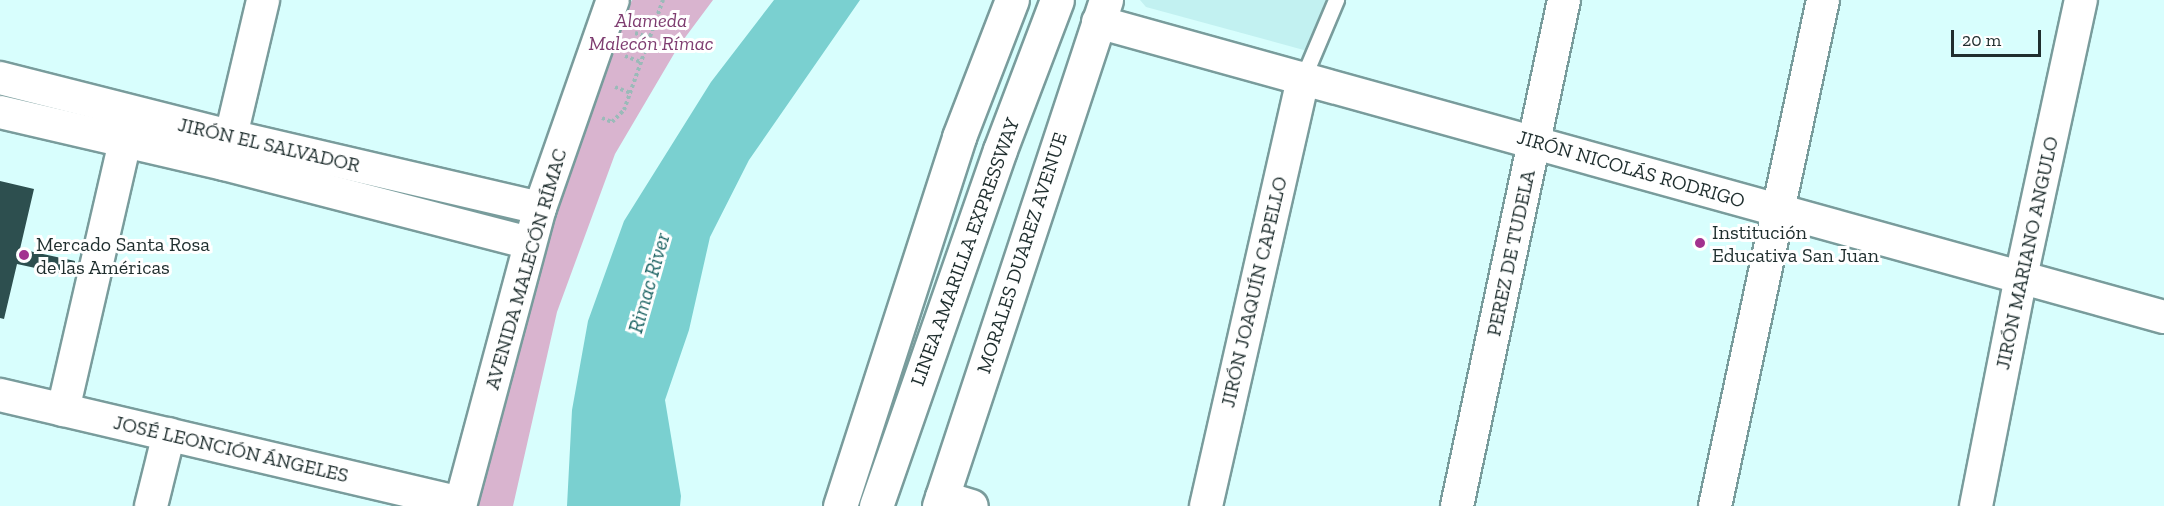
<!DOCTYPE html>
<html>
<head>
<meta charset="utf-8">
<style>
  body { margin:0 }
  #map { position:relative; width:2164px; height:506px; overflow:hidden; background:#d8fefd; font-family:"Zilla Slab",serif }
  div>[style] { position:absolute }
  [style*='--x'] { left:calc(var(--x)*1px); top:calc(var(--y)*1px); width:calc(var(--w)*1px); rotate:calc(var(--a)*1deg) }
  .built>* { inset:0; background:#c2f1f1 }
  .green>* { inset:0; background:#d9b4cf }
  .water>* { inset:0; background:#7ad0d0 }
  .building>* { inset:0; background:#2d4f4f }
  .path>* { height:4px; margin-top:-2px; transform-origin:0; background:repeating-linear-gradient(90deg,#9bbab9 0 3px,transparent 0 6px) }
  .roads { filter:drop-shadow(2px 0 #799c9c) drop-shadow(-2px 0 #799c9c) drop-shadow(0 2px #799c9c) drop-shadow(0 -2px #799c9c) }
  .lane>* { height:15px; margin:-7.5px; padding:0 7.5px; transform-origin:7.5px; border-radius:7.5px; background:#fff }
  .street>* { height:32px; margin:-16px; padding:0 16px; transform-origin:16px; border-radius:16px; background:#fff }
  .secondary>* { height:33px; margin:-16.5px; padding:0 16.5px; transform-origin:16.5px; border-radius:16.5px; background:#fff }
  .highway>* { height:33px; margin:-16.5px; padding:0 16.5px; transform-origin:16.5px; border-radius:16.5px; background:#fff }
  .dots>* { width:16px; height:16px; translate:-50% -50%; box-sizing:border-box; border:3px solid #fff; border-radius:50% }
  span { translate:-50% -50%; white-space:nowrap; text-align:center; line-height:1.15; -webkit-text-stroke:6px #fff; paint-order:stroke }
  .park-label { font-size:20px; color:#7e3c70; font-style:italic }
  .street-label { font-size:20px; color:#1f2e2e }
  .poi-label { font-size:20px; color:#1f2e2e }
  .left { translate:0 -50%; text-align:left }
  .water-label { font-size:21px; color:#1d6464; font-style:italic }
  .scale { position:absolute; left:1951px; top:30px; width:90px; height:27px; box-sizing:border-box; border:3px solid #1f2e2e; border-top:0; padding-left:8px; font-size:18px; line-height:21px; white-space:nowrap; color:#1f2e2e; -webkit-text-stroke:4px #fff; paint-order:stroke }
</style>
</head>
<body>
<div id="map">
  <div class="built">
    <i style="clip-path:polygon(1140px 0,1331px 0,1311px 52px,1146px 7px)"></i>
  </div>
  <div class="green">
    <i style="clip-path:polygon(632px 0,713px 0,678px 47px,615px 154px,557px 312px,513px 506px,472px 506px,562px 169px)"></i>
  </div>
  <div class="water">
    <i style="clip-path:polygon(774px 0,860px 0,749px 160px,710px 237px,689px 330px,665px 400px,681px 496px,680px 506px,567px 506px,572px 410px,588px 321px,624px 221px,711px 82px)"></i>
  </div>
  <div class="building">
    <i style="clip-path:polygon(0 181px,34px 189px,20px 249px,75px 261px,72px 276px,17px 264px,4px 319px,0 318px)"></i>
  </div>
  <div class="path">
    <i style="--x:635;--y:33;--w:16;--a:18"></i>
    <i style="--x:625;--y:56;--w:17;--a:21"></i>
    <i style="--x:615;--y:87;--w:17;--a:21"></i>
    <i style="--x:602;--y:118;--w:11;--a:22"></i>
    <i style="--x:612;--y:122;--w:17;--a:-45"></i>
    <i style="--x:624;--y:110;--w:117;--a:-70.5"></i>
  </div>
  <div class="roads">
    <div class="lane">
      <i style="--x:1303;--y:78;--w:85;--a:-67.1"></i>
    </div>
    <div class="street">
      <i style="--x:1098;--y:22;--w:1106;--a:15.47"></i>
      <i style="--x:0;--y:78;--w:237;--a:14.2"></i>
      <i style="--x:230;--y:136;--w:318;--a:13.1"></i>
      <i style="--x:0;--y:112;--w:230;--a:13.1"></i>
      <i style="--x:224;--y:164;--w:315;--a:14.5"></i>
      <i style="--x:226;--y:157;--w:161;--a:-76.7"></i>
      <i style="--x:0;--y:395;--w:473;--a:13.2"></i>
      <i style="--x:63;--y:410;--w:276;--a:-77"></i>
      <i style="--x:942;--y:497;--w:31;--a:17"></i>
      <i style="--x:151;--y:506;--w:74;--a:-76"></i>
      <i style="--x:460;--y:506;--w:309;--a:-75"></i>
      <i style="--x:540;--y:208;--w:220;--a:-70.7"></i>
      <i style="--x:1206;--y:506;--w:439;--a:-77.2"></i>
      <i style="--x:1457;--y:506;--w:517;--a:-78.06"></i>
      <i style="--x:1715;--y:506;--w:517;--a:-77.95"></i>
      <i style="--x:1976;--y:506;--w:233;--a:-78.9"></i>
      <i style="--x:2021;--y:277;--w:283;--a:-77.8"></i>
    </div>
    <div class="secondary">
      <i style="--x:939;--y:506;--w:533;--a:-71.74"></i>
    </div>
    <div class="highway">
      <i style="--x:840;--y:506;--w:388;--a:-72.1"></i>
      <i style="--x:959;--y:137;--w:147;--a:-68.9"></i>
      <i style="--x:876;--y:506;--w:377;--a:-70.8"></i>
      <i style="--x:1000;--y:150;--w:160;--a:-69.2"></i>
    </div>
  </div>
  <div class="dots">
    <i style="left:1700px;top:243px;background:#a2328f"></i>
    <i style="left:24px;top:255px;background:#a2328f"></i>
  </div>
  <div class="park-label">
    <span style="left:651px;top:32px">Alameda<br>Malecón Rímac</span>
  </div>
  <div class="street-label">
    <span style="left:269px;top:145px;rotate:13deg">JIRÓN EL SALVADOR</span>
    <span style="left:1631px;top:169px;rotate:16deg">JIRÓN NICOLÁS RODRIGO</span>
    <span style="left:965px;top:252px;rotate:-70deg">LINEA AMARILLA EXPRESSWAY</span>
    <span style="left:1022px;top:253px;rotate:-72deg">MORALES DUAREZ AVENUE</span>
    <span style="left:1511px;top:253px;rotate:-78deg">PEREZ DE TUDELA</span>
    <span style="left:2027px;top:253px;rotate:-78deg">JIRÓN MARIANO ANGULO</span>
    <span style="left:526px;top:269px;rotate:-74deg">AVENIDA MALECÓN RÍMAC</span>
    <span style="left:1254px;top:292px;rotate:-77deg">JIRÓN JOAQUÍN CAPELLO</span>
    <span style="left:231px;top:449px;rotate:13deg">JOSÉ LEONCIÓN ÁNGELES</span>
  </div>
  <div class="poi-label">
    <span class="left" style="left:1712px;top:244px">Institución<br>Educativa San Juan</span>
    <span class="left" style="left:36px;top:256px">Mercado Santa Rosa<br>de las Américas</span>
  </div>
  <div class="water-label">
    <span style="left:649px;top:283px;rotate:-74deg">Rimac River</span>
  </div>
  <div class="scale">20 m</div>
</div>
</body>
</html>
